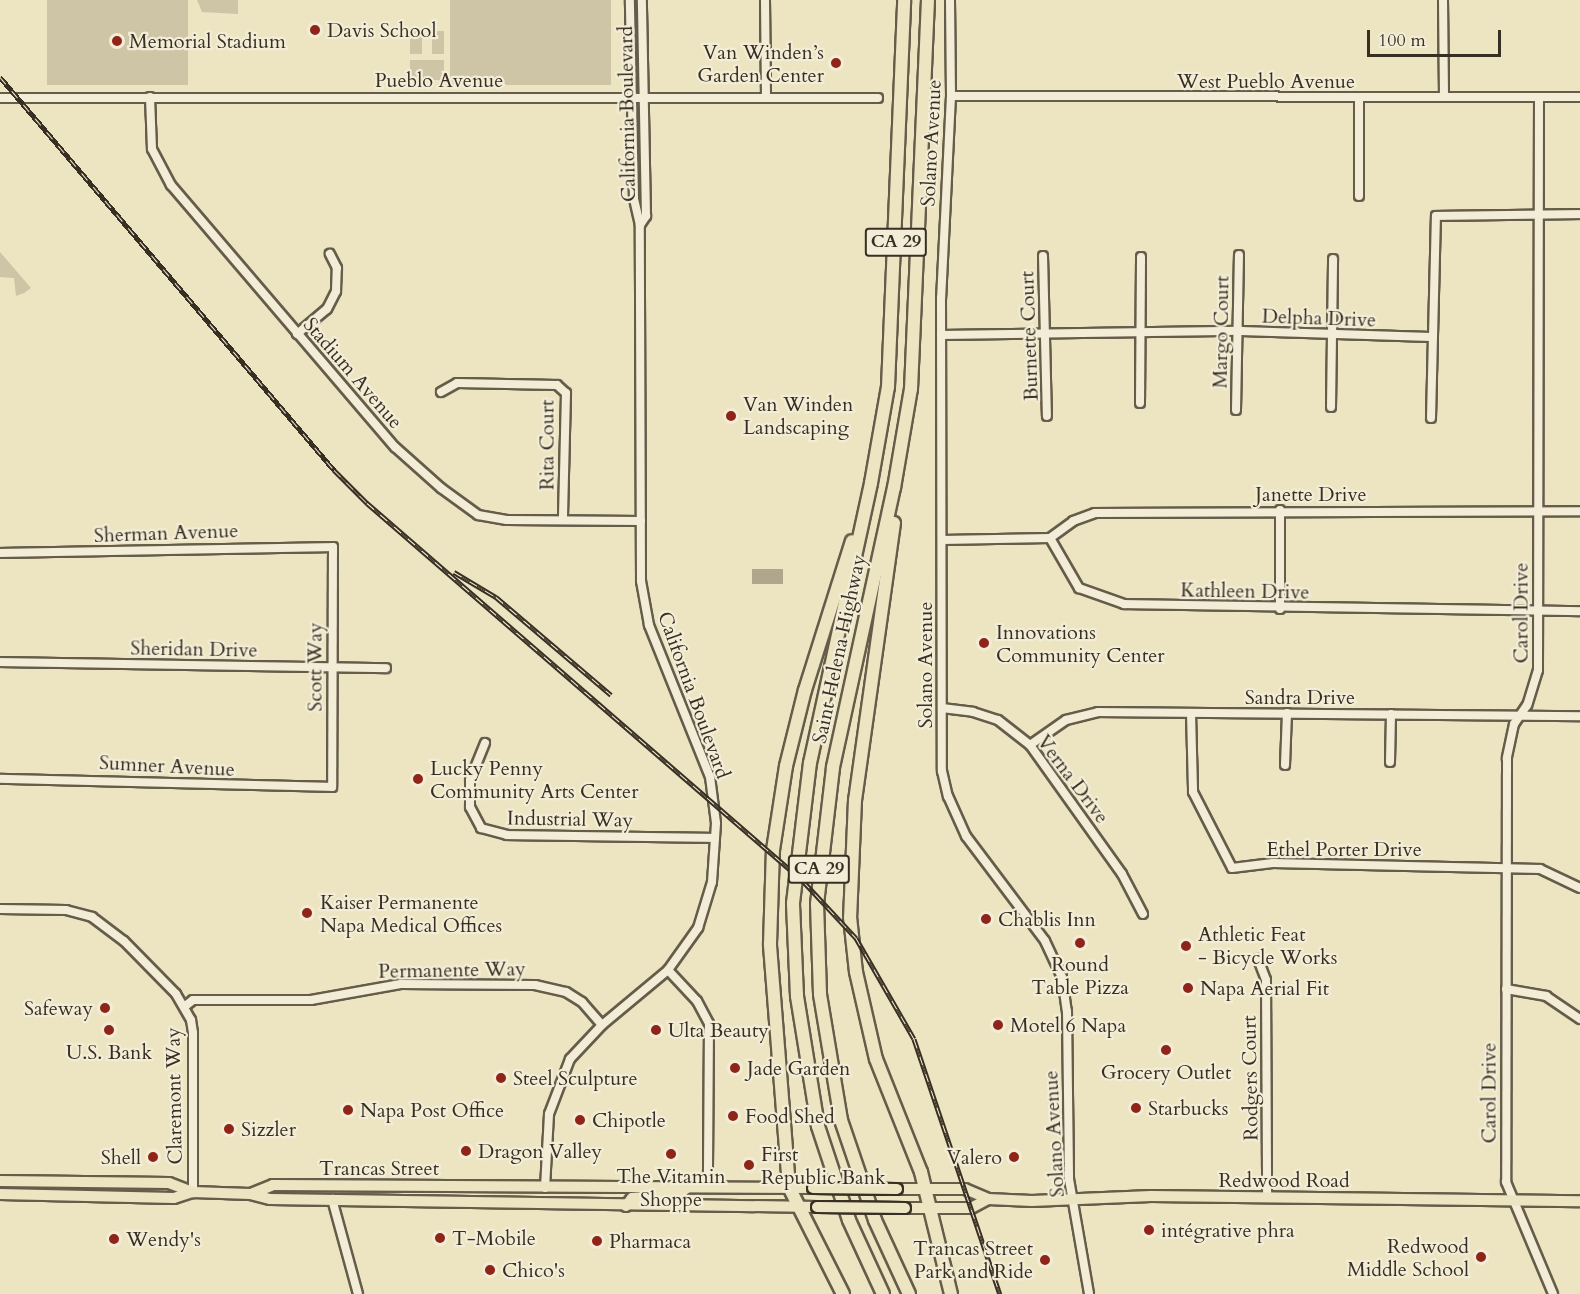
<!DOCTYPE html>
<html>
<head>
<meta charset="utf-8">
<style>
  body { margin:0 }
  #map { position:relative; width:1580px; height:1294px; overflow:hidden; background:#ede4c1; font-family:Cardo,serif }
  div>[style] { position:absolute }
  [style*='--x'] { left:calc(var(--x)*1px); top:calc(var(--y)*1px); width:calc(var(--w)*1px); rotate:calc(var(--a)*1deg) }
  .green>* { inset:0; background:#cec5a6; transform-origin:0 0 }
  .water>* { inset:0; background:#afa68b; transform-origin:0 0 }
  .roads { filter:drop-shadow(2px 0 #655c4a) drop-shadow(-2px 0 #655c4a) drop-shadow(0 2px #655c4a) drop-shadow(0 -2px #655c4a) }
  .minor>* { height:8px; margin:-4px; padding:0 4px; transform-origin:4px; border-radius:4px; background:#f3edd7 }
  .major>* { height:10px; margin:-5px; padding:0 5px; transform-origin:5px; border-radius:5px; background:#ede4c1 }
  .highway>* { height:12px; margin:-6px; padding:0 6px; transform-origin:6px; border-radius:6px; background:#ede4c1 }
  .rail>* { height:5px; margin-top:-2.5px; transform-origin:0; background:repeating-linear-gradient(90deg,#f3edd7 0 9px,#382f23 0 18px); box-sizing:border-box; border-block:2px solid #382f23 }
  .bridges { filter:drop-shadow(2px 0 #382f23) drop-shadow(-2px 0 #382f23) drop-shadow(0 2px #382f23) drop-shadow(0 -2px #382f23) }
  .major-bridge>* { height:10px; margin:-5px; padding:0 5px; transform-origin:5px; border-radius:5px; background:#ede4c1 }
  .dots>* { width:16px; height:16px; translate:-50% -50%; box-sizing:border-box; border:3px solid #f3edd7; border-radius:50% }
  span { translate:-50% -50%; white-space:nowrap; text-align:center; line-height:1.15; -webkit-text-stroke:4.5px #f3edd7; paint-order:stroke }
  .shield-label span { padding:2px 4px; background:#f3edd7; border:2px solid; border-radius:4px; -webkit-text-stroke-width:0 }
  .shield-label { font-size:18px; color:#382f23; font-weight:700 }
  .poi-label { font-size:20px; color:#382f23 }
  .left { translate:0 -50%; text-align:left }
  .right { translate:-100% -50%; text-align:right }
  .street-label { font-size:20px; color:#382f23 }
  .scale { position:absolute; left:1367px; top:30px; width:134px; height:27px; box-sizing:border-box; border:3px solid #382f23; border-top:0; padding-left:8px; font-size:18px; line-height:21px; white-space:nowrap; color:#382f23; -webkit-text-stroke:4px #f3edd7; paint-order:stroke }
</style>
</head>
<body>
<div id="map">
  <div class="green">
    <i style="left:47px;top:0;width:141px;height:85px"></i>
    <i style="clip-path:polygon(197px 0,238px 0,238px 14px,202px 12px)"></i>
    <i style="left:450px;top:0;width:161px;height:85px"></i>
    <i style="left:410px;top:30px;width:12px;height:24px"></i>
    <i style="left:432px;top:31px;width:12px;height:23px"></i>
    <i style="left:410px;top:60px;width:34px;height:20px"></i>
    <i style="clip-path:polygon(0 252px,31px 288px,24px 293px,16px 296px,14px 278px,0 277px)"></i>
  </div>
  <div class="water">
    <i style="left:752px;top:569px;width:31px;height:15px"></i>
  </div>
  <div class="roads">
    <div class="minor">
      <i style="--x:765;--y:0;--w:98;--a:89.4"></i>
      <i style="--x:950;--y:0;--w:96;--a:89.4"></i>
      <i style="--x:951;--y:96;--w:202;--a:92.8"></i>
      <i style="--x:941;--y:298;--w:473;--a:89.9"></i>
      <i style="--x:942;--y:771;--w:26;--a:77"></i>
      <i style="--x:948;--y:796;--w:44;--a:65.8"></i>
      <i style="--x:966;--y:836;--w:131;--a:53"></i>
      <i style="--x:1045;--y:941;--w:40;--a:65"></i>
      <i style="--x:1062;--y:977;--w:34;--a:82"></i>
      <i style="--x:1067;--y:1011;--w:168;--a:89.3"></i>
      <i style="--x:1069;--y:1179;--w:117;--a:80.1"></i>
      <i style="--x:1443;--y:0;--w:97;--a:89.4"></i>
      <i style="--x:951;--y:96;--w:629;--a:0.09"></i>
      <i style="--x:150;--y:97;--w:52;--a:87.8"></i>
      <i style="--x:152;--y:149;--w:41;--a:62.2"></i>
      <i style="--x:171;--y:185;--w:345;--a:49.5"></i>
      <i style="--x:395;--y:447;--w:62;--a:41.7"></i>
      <i style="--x:441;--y:488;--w:46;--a:36.1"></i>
      <i style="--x:478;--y:515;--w:29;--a:10"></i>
      <i style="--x:507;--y:520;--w:134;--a:0.4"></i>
      <i style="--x:1539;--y:97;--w:573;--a:90.1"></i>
      <i style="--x:1538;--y:670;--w:37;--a:107"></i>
      <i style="--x:1527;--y:705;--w:23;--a:124"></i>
      <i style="--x:1514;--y:724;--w:35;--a:102"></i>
      <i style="--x:1507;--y:758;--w:424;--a:90.1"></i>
      <i style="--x:1506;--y:1182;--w:121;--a:67.2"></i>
      <i style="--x:0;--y:98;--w:878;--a:0"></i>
      <i style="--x:1359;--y:98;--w:98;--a:90"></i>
      <i style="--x:640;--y:225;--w:11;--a:-56"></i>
      <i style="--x:646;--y:216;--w:216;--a:-91.1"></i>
      <i style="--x:1043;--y:256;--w:160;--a:88.6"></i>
      <i style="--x:297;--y:334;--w:39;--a:-40"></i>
      <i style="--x:327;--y:309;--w:20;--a:-63"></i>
      <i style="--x:336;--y:291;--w:23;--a:-88"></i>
      <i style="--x:337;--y:268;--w:16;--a:-117"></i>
      <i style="--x:941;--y:335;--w:300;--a:-0.8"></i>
      <i style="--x:1241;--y:331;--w:190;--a:1.8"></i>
      <i style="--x:441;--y:392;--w:18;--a:-29"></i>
      <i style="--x:457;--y:383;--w:100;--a:1.1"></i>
      <i style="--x:557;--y:385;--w:12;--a:42"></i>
      <i style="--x:566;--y:393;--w:126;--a:91.4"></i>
      <i style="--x:1140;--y:403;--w:146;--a:-89.6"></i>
      <i style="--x:1331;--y:407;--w:148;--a:-89.2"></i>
      <i style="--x:1236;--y:410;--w:155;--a:-88.9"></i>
      <i style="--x:1431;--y:418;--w:202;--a:-88.6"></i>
      <i style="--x:1436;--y:216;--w:144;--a:-0.8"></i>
      <i style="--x:1050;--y:538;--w:29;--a:-36"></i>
      <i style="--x:1073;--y:521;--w:23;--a:-20"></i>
      <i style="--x:1095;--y:513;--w:485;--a:-0.2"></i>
      <i style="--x:942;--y:540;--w:108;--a:-1.1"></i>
      <i style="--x:1050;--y:538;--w:58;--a:59.9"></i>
      <i style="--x:1079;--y:588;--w:48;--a:19.6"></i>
      <i style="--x:1124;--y:604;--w:456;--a:0.9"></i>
      <i style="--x:0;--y:553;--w:333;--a:-1"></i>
      <i style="--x:333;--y:547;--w:240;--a:90.2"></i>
      <i style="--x:332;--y:787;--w:332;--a:-178.6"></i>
      <i style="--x:1280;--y:609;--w:99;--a:-90"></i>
      <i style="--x:0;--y:662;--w:386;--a:0.9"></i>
      <i style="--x:942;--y:708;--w:31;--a:7"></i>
      <i style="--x:973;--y:712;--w:26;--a:18"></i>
      <i style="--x:998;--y:720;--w:41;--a:38"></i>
      <i style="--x:1030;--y:745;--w:158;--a:54.5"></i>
      <i style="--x:1122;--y:874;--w:45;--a:62.3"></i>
      <i style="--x:1191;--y:713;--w:79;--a:88.5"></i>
      <i style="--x:1193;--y:792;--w:85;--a:62.8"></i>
      <i style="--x:1232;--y:868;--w:41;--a:-7"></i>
      <i style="--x:1273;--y:863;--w:267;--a:1.3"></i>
      <i style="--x:1540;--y:869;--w:44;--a:25.4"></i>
      <i style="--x:485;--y:743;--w:40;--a:112"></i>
      <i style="--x:470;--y:780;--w:27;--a:90"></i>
      <i style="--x:470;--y:807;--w:24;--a:62"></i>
      <i style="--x:481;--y:828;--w:27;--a:15"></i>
      <i style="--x:507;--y:835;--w:208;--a:0.8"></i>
      <i style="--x:1030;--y:745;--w:44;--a:-34.8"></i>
      <i style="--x:1066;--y:720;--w:33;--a:-14"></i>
      <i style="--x:1098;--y:712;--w:482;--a:0.5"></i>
      <i style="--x:1390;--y:762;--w:48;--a:-88.8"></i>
      <i style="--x:1285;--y:765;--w:52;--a:-87.8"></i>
      <i style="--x:0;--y:909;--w:66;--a:0.9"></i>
      <i style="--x:66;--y:910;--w:27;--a:15"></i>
      <i style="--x:92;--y:917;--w:40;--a:37"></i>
      <i style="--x:124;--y:941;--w:74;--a:45.5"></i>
      <i style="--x:176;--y:994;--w:30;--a:60"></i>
      <i style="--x:191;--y:1020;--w:13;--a:81"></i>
      <i style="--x:193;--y:1033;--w:159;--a:90"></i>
      <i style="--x:1258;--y:959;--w:22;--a:69"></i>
      <i style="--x:1266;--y:980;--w:218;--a:89.7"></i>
      <i style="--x:668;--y:970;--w:42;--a:46.9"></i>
      <i style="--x:697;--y:1001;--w:26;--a:62"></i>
      <i style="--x:709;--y:1024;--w:163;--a:90.4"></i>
      <i style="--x:1506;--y:989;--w:41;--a:9.9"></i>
      <i style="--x:1546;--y:996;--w:41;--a:34.1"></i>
      <i style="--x:184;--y:1007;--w:11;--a:-38"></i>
      <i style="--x:193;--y:1000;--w:118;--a:0"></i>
      <i style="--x:311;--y:1000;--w:91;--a:-10.1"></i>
      <i style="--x:401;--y:984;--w:134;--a:0.4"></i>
      <i style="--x:535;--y:985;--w:32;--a:13"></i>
      <i style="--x:566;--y:992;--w:19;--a:32"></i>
      <i style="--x:582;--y:1002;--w:30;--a:49"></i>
      <i style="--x:545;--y:1188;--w:74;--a:-86.9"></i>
      <i style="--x:549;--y:1114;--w:59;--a:-69.1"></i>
      <i style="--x:570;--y:1059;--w:47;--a:-46.7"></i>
      <i style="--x:602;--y:1025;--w:86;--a:-39.8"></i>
      <i style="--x:668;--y:970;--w:52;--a:-54.5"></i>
      <i style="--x:698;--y:928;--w:48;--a:-73.1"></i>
      <i style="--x:712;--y:882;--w:59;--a:-86.1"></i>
      <i style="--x:716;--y:823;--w:46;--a:-97.4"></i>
      <i style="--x:710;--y:777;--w:164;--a:-111.9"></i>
      <i style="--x:649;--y:625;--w:45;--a:-100.3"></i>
      <i style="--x:641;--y:581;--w:356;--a:-90.2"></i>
      <i style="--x:640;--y:225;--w:27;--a:-103"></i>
      <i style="--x:634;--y:199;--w:199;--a:-91.2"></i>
      <i style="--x:332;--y:1199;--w:98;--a:74.7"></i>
    </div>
    <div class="major">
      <i style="--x:0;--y:1181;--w:169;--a:0.7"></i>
      <i style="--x:169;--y:1183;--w:26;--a:21"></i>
      <i style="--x:897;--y:1189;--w:68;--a:0"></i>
      <i style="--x:965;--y:1189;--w:25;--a:23"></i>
      <i style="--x:988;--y:1199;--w:44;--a:2.6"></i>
      <i style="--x:1032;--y:1201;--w:119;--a:-2.4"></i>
      <i style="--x:1151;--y:1196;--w:429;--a:0.7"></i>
      <i style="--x:0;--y:1194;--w:174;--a:1.3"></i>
      <i style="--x:174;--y:1198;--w:20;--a:-18"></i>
      <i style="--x:193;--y:1192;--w:57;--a:2"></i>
      <i style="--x:250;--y:1194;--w:21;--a:14"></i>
      <i style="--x:270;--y:1199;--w:547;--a:0.84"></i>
      <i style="--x:251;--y:1194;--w:24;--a:-22"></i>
      <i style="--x:273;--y:1185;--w:540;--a:0.32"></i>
      <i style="--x:626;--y:1206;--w:10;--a:-53"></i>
      <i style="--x:632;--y:1198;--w:46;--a:-3.7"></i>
      <i style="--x:678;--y:1195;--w:13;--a:-39"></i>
      <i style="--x:905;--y:1208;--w:66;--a:0"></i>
      <i style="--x:971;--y:1208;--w:19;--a:-28"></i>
    </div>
    <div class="highway">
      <i style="--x:894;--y:523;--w:280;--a:98"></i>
      <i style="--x:855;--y:800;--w:117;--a:92.4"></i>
      <i style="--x:850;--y:917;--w:55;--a:83.8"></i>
      <i style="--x:856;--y:972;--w:89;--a:77.1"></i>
      <i style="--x:876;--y:1059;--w:122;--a:68.3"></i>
      <i style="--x:921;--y:1172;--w:126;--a:76.2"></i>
      <i style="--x:843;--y:1294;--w:120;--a:-116.8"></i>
      <i style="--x:789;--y:1187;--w:244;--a:-94.5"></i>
      <i style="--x:770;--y:944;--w:94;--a:-88.2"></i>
      <i style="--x:773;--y:850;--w:85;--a:-81.2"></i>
      <i style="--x:786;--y:766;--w:78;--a:-76"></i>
      <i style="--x:805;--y:690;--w:156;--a:-72.5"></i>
      <i style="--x:883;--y:1294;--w:81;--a:-114.7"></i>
      <i style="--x:849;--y:1220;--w:99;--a:-108.3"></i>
      <i style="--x:818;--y:1126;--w:132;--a:-99.2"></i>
      <i style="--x:797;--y:996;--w:93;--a:-92.5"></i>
      <i style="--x:793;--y:903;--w:141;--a:-83.1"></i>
      <i style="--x:810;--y:763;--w:287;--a:-77.7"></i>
      <i style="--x:871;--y:483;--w:97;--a:-80"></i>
      <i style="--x:888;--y:387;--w:387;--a:-87.6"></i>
      <i style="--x:909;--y:1294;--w:81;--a:-114.7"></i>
      <i style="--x:875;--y:1220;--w:106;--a:-108.8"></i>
      <i style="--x:841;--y:1120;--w:128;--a:-99.5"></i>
      <i style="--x:820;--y:994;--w:90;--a:-91.9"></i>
      <i style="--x:817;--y:904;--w:138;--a:-83.3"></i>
      <i style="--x:833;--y:767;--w:286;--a:-77.7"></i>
      <i style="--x:894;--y:488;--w:100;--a:-80.3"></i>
      <i style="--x:911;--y:389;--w:389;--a:-87.5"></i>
    </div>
  </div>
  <div class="rail">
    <i style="--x:0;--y:77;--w:516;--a:49.64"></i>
    <i style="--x:334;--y:470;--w:47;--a:45"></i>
    <i style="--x:367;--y:503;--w:577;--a:40.92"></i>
    <i style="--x:803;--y:881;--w:78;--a:47.1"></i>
    <i style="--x:856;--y:938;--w:116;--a:60.1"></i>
    <i style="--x:914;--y:1039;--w:269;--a:71.4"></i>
    <i style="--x:454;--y:572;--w:49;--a:30.8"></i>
    <i style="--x:496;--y:597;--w:151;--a:40.4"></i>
  </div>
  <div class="bridges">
    <div class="major-bridge">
      <i style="--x:813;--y:1188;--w:84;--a:0.7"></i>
      <i style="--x:817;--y:1207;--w:88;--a:0.7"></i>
    </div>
  </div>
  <div class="dots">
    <i style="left:315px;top:30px;background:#8f2418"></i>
    <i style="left:117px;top:41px;background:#8f2418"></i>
    <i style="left:836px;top:63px;background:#8f2418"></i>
    <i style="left:731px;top:416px;background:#8f2418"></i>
    <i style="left:984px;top:643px;background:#8f2418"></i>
    <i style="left:418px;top:779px;background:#8f2418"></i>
    <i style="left:307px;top:913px;background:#8f2418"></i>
    <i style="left:986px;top:919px;background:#8f2418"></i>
    <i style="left:1080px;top:943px;background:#8f2418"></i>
    <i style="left:1186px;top:946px;background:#8f2418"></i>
    <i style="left:1188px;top:988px;background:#8f2418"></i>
    <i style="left:105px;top:1008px;background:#8f2418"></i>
    <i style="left:998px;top:1025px;background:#8f2418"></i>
    <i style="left:109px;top:1030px;background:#8f2418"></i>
    <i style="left:656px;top:1030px;background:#8f2418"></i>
    <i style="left:1166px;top:1050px;background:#8f2418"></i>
    <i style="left:735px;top:1068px;background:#8f2418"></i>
    <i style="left:501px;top:1078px;background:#8f2418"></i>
    <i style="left:1136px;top:1108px;background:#8f2418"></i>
    <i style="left:348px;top:1110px;background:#8f2418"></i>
    <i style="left:733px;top:1116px;background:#8f2418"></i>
    <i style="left:580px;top:1120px;background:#8f2418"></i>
    <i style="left:229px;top:1129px;background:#8f2418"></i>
    <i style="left:466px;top:1151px;background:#8f2418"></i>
    <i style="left:671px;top:1154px;background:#8f2418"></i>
    <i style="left:153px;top:1157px;background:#8f2418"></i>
    <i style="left:1014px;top:1157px;background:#8f2418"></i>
    <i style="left:749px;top:1165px;background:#8f2418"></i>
    <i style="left:1149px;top:1230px;background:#8f2418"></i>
    <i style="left:440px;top:1238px;background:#8f2418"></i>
    <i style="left:114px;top:1239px;background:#8f2418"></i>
    <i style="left:597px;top:1241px;background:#8f2418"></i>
    <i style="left:1481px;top:1257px;background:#8f2418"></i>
    <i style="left:1045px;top:1260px;background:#8f2418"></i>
    <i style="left:490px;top:1270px;background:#8f2418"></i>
  </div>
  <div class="shield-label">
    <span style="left:896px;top:242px">CA 29</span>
    <span style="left:819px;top:869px">CA 29</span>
  </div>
  <div class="poi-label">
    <span class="left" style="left:327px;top:30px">Davis School</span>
    <span class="left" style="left:129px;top:41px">Memorial Stadium</span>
    <span class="right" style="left:824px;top:64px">Van Winden’s<br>Garden Center</span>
    <span class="left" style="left:743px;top:416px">Van Winden<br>Landscaping</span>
    <span class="left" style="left:996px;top:644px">Innovations<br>Community Center</span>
    <span class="left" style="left:430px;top:780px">Lucky Penny<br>Community Arts Center</span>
    <span class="left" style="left:320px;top:914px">Kaiser Permanente<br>Napa Medical Offices</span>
    <span class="left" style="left:998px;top:919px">Chablis Inn</span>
    <span class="left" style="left:1198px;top:946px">Athletic Feat<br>- Bicycle Works</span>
    <span style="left:1080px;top:976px">Round<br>Table Pizza</span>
    <span class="left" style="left:1200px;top:988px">Napa Aerial Fit</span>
    <span class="right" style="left:93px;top:1008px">Safeway</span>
    <span class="left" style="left:1010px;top:1025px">Motel 6 Napa</span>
    <span class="left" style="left:668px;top:1030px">Ulta Beauty</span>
    <span style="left:109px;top:1052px">U.S. Bank</span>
    <span class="left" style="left:747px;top:1068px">Jade Garden</span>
    <span style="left:1166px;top:1072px">Grocery Outlet</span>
    <span class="left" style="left:513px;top:1078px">Steel Sculpture</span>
    <span class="left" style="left:1148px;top:1108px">Starbucks</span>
    <span class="left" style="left:360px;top:1110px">Napa Post Office</span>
    <span class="left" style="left:745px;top:1116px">Food Shed</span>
    <span class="left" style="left:592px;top:1120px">Chipotle</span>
    <span class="left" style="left:241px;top:1129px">Sizzler</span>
    <span class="left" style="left:478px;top:1151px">Dragon Valley</span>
    <span class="left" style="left:761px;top:1166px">First<br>Republic Bank</span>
    <span class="right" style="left:141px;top:1157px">Shell</span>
    <span class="right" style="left:1002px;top:1157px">Valero</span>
    <span style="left:671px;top:1188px">The Vitamin<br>Shoppe</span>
    <span class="left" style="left:1161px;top:1230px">intégrative phra</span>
    <span class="left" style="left:452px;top:1238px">T-Mobile</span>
    <span class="left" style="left:126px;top:1239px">Wendy's</span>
    <span class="left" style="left:609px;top:1241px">Pharmaca</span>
    <span class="right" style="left:1469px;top:1258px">Redwood<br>Middle School</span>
    <span class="right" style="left:1033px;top:1260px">Trancas Street<br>Park and Ride</span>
    <span class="left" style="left:502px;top:1270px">Chico's</span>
  </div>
  <div class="street-label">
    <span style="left:439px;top:80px">Pueblo Avenue</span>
    <span style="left:1266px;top:81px">West Pueblo Avenue</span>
    <span style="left:627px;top:114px;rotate:-91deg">California Boulevard</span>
    <span style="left:931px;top:143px;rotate:-87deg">Solano Avenue</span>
    <span style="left:1319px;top:318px;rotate:2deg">Delpha Drive</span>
    <span style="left:1221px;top:332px;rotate:-89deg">Margo Court</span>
    <span style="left:1029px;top:336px;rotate:-92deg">Burnette Court</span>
    <span style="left:353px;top:373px;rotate:49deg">Stadium Avenue</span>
    <span style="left:547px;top:445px;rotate:-90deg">Rita Court</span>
    <span style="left:1311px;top:494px">Janette Drive</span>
    <span style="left:166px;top:533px;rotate:-2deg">Sherman Avenue</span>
    <span style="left:1245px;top:591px;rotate:1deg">Kathleen Drive</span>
    <span style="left:1521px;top:613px;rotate:-90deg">Carol Drive</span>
    <span style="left:194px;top:649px;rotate:1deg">Sheridan Drive</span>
    <span style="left:839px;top:649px;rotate:-78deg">Saint Helena Highway</span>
    <span style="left:925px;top:665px;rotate:-90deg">Solano Avenue</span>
    <span style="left:315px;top:667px;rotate:-90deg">Scott Way</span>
    <span style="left:694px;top:695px;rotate:70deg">California Boulevard</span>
    <span style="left:1300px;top:697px">Sandra Drive</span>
    <span style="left:167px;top:766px;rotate:3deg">Sumner Avenue</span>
    <span style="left:1073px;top:779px;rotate:53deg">Verna Drive</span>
    <span style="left:570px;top:819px;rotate:1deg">Industrial Way</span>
    <span style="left:1344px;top:849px">Ethel Porter Drive</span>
    <span style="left:452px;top:970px;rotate:-1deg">Permanente Way</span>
    <span style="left:1250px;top:1078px;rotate:-91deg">Rodgers Court</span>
    <span style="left:1489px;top:1093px;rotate:-90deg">Carol Drive</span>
    <span style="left:174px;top:1096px;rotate:-91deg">Claremont Way</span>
    <span style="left:1054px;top:1134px;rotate:-93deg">Solano Avenue</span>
    <span style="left:379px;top:1168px">Trancas Street</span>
    <span style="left:1284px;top:1180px">Redwood Road</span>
  </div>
  <div class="scale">100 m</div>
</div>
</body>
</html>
